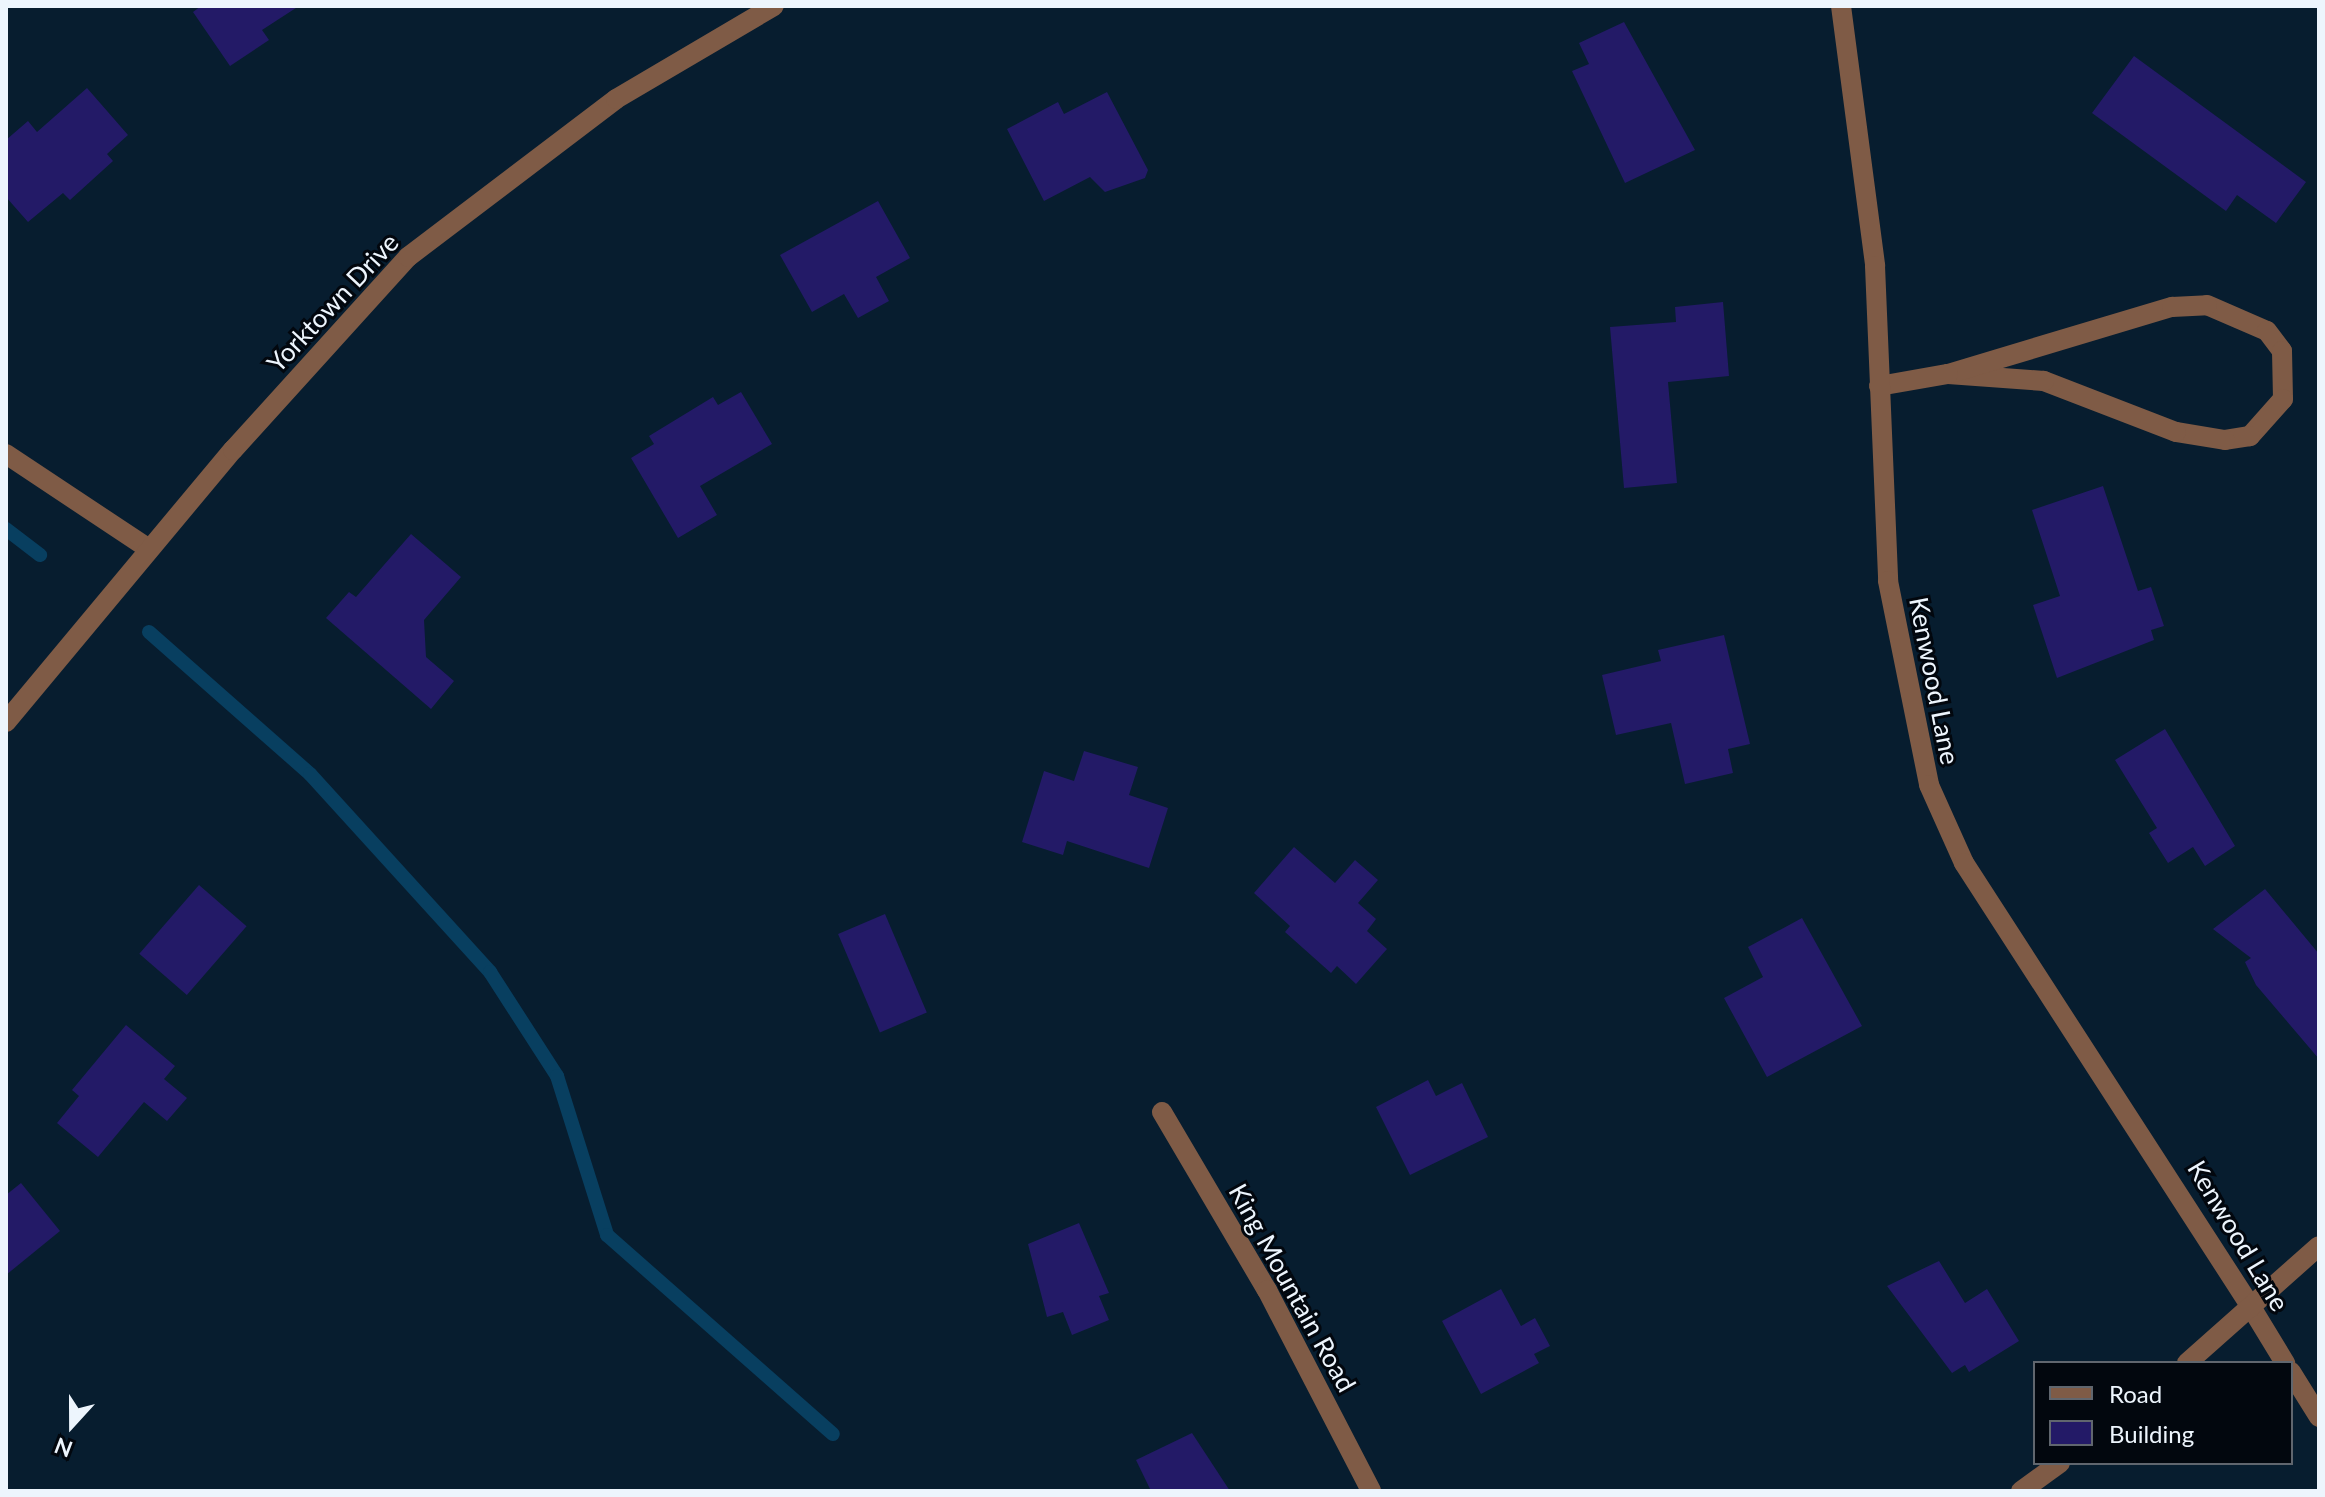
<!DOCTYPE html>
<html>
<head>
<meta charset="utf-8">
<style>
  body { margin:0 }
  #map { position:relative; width:2325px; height:1497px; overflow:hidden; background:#071d2f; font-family:Lato,sans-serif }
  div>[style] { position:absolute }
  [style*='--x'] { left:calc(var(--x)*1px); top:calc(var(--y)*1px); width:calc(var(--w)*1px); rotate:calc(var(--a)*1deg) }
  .stream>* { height:14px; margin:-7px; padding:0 7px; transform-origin:7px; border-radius:7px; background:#083f60 }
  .building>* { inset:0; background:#231a67; transform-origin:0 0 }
  .service>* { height:20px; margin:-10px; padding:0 10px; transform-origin:10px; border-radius:10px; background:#7f5b46 }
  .minor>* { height:20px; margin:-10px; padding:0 10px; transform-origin:10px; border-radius:10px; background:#7f5b46 }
  .tertiary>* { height:20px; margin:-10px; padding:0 10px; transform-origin:10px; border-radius:10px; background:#7f5b46 }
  span { translate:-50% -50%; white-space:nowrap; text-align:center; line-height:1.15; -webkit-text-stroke:6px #02070e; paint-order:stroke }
  .street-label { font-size:26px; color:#edf5fd }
  .frame { position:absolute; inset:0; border:8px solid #edf5fd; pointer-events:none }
  .legend { position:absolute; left:2033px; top:1361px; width:260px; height:104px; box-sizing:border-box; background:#02070e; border:2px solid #60666e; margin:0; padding:10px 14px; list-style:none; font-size:24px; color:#edf5fd }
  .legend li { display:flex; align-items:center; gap:16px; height:40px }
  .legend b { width:40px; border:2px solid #60666e }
  .north { position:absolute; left:32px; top:1385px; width:80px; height:80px; -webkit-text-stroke:6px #02070e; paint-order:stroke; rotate:201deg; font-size:22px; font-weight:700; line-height:32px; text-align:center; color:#edf5fd }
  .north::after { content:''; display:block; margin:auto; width:28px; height:36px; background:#edf5fd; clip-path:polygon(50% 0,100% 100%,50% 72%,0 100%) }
</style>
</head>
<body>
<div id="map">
  <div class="stream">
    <i style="--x:6;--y:529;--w:43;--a:37.4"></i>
    <i style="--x:149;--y:632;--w:215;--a:41.4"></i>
    <i style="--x:310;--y:774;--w:268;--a:47.7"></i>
    <i style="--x:490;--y:972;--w:124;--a:57.2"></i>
    <i style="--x:557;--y:1076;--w:167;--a:72.5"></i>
    <i style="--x:607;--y:1235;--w:301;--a:41.4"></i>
  </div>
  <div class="building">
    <i style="clip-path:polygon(201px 6px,299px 6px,262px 30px,269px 40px,230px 66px,193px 12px)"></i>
    <i style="clip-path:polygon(1624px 22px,1695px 150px,1625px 183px,1572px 71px,1589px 64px,1579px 43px)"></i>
    <i style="clip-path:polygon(2134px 56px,2306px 182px,2276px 223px,2237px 195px,2226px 211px,2092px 113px)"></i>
    <i style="clip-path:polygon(87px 88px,128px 135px,107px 154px,113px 161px,70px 200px,63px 193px,28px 222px,6px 197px,6px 140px,28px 121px,37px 132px)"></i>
    <i style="clip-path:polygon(1107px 92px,1148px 170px,1145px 178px,1105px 192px,1090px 177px,1044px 201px,1007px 129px,1058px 102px,1064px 114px)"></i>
    <i style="clip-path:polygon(878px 201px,910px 258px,876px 277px,889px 301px,858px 318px,844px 294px,812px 312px,780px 255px)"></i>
    <i style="clip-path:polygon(1723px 302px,1729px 376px,1668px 382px,1677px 483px,1624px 488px,1610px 327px,1676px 322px,1675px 307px)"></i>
    <i style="clip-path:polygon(741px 392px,772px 444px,700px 486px,717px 515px,678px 538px,631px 458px,654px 444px,649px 436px,713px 397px,718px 405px)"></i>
    <i style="clip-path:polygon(2103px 486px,2138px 591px,2151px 587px,2164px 626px,2151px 630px,2154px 640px,2057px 678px,2033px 605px,2060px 596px,2032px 510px)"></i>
    <i style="clip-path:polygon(411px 534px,461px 577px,424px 620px,426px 657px,454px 681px,431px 709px,326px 618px,349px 592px,356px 597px)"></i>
    <i style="clip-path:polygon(1724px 635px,1750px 744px,1728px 749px,1733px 773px,1685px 784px,1671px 723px,1616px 735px,1602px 675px,1661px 661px,1658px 650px)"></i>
    <i style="clip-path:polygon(2165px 729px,2235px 846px,2205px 866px,2193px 847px,2168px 863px,2149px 833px,2157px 828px,2115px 760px)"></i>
    <i style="clip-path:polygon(1084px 751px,1138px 767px,1129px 795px,1168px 808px,1149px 868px,1067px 841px,1063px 855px,1022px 842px,1044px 771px,1074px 781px)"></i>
    <i style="clip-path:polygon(1294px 847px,1335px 883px,1355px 860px,1378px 880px,1358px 903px,1376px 919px,1367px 931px,1387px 949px,1356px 984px,1337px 966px,1331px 973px,1285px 932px,1290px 926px,1254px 893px)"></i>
    <i style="left:199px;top:885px;width:63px;height:91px;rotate:41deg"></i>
    <i style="clip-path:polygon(2265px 889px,2319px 954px,2319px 1059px,2256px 985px,2245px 962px,2251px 958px,2213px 929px)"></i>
    <i style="left:885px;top:914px;width:107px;height:51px;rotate:67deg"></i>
    <i style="clip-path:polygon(1802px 918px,1862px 1026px,1767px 1077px,1724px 998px,1763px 977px,1748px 947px)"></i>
    <i style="clip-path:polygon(126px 1025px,175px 1066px,164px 1079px,187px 1098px,167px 1121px,144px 1102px,98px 1157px,57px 1123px,79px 1096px,72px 1090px)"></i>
    <i style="clip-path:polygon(1428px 1080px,1436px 1096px,1462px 1083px,1488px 1137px,1410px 1175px,1376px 1107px)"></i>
    <i style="clip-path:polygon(21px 1183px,60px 1231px,6px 1275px,6px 1195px)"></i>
    <i style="clip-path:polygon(1079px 1223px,1109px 1293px,1099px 1296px,1109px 1320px,1072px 1335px,1063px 1312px,1047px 1317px,1028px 1244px)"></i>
    <i style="clip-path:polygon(1939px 1261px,1965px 1303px,1987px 1289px,2019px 1341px,1969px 1372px,1965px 1365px,1952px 1373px,1887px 1286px)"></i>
    <i style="clip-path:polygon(1501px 1289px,1521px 1326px,1535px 1318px,1550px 1346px,1534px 1354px,1539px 1363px,1481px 1394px,1442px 1321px)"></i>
    <i style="clip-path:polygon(1192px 1433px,1230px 1491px,1151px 1491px,1136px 1460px)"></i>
  </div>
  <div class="service">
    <i style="--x:2207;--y:305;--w:65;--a:23.4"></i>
    <i style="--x:2267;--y:331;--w:25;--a:53"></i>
    <i style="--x:2282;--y:351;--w:48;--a:88.8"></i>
    <i style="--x:2283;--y:399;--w:50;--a:131.7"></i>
    <i style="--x:2250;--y:436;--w:25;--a:171"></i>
    <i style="--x:2225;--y:440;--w:50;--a:-170.7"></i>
    <i style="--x:2176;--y:432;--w:142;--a:-158.9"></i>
    <i style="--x:2044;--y:381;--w:96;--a:-175.8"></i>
    <i style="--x:1948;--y:374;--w:234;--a:-16.7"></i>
    <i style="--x:2172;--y:307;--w:35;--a:-3"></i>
    <i style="--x:1879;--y:386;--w:70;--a:-9.9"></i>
    <i style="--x:6;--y:454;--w:172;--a:33.6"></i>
  </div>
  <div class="minor">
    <i style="--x:1162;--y:1112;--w:207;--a:59.5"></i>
    <i style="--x:1267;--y:1290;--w:226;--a:62.6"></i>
    <i style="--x:2251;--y:1307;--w:66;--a:58.7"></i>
    <i style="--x:2291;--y:1372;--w:53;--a:58.1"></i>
  </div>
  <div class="tertiary">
    <i style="--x:1841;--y:6;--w:262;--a:82.5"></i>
    <i style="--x:1875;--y:266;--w:315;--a:87.6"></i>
    <i style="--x:1888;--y:581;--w:208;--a:78.6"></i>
    <i style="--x:1929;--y:785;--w:85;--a:65.8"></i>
    <i style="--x:1964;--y:863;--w:529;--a:57.12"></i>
    <i style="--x:6;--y:722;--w:354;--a:-50.2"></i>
    <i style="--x:233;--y:450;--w:261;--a:-47.8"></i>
    <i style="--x:408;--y:257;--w:261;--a:-37.2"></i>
    <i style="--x:616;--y:99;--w:183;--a:-30.5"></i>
    <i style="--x:2187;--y:1363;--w:176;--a:-41.6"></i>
    <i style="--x:2021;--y:1491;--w:48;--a:-35.7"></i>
  </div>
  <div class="street-label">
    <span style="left:333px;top:303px;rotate:-47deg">Yorktown Drive</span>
    <span style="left:1934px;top:681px;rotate:79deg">Kenwood Lane</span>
    <span style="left:2238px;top:1236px;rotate:59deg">Kenwood Lane</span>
    <span style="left:1292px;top:1288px;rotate:61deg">King Mountain Road</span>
  </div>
  <div class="frame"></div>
  <ul class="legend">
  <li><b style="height:10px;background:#7f5b46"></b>Road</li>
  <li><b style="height:22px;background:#231a67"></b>Building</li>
  </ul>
  <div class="north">N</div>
</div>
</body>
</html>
